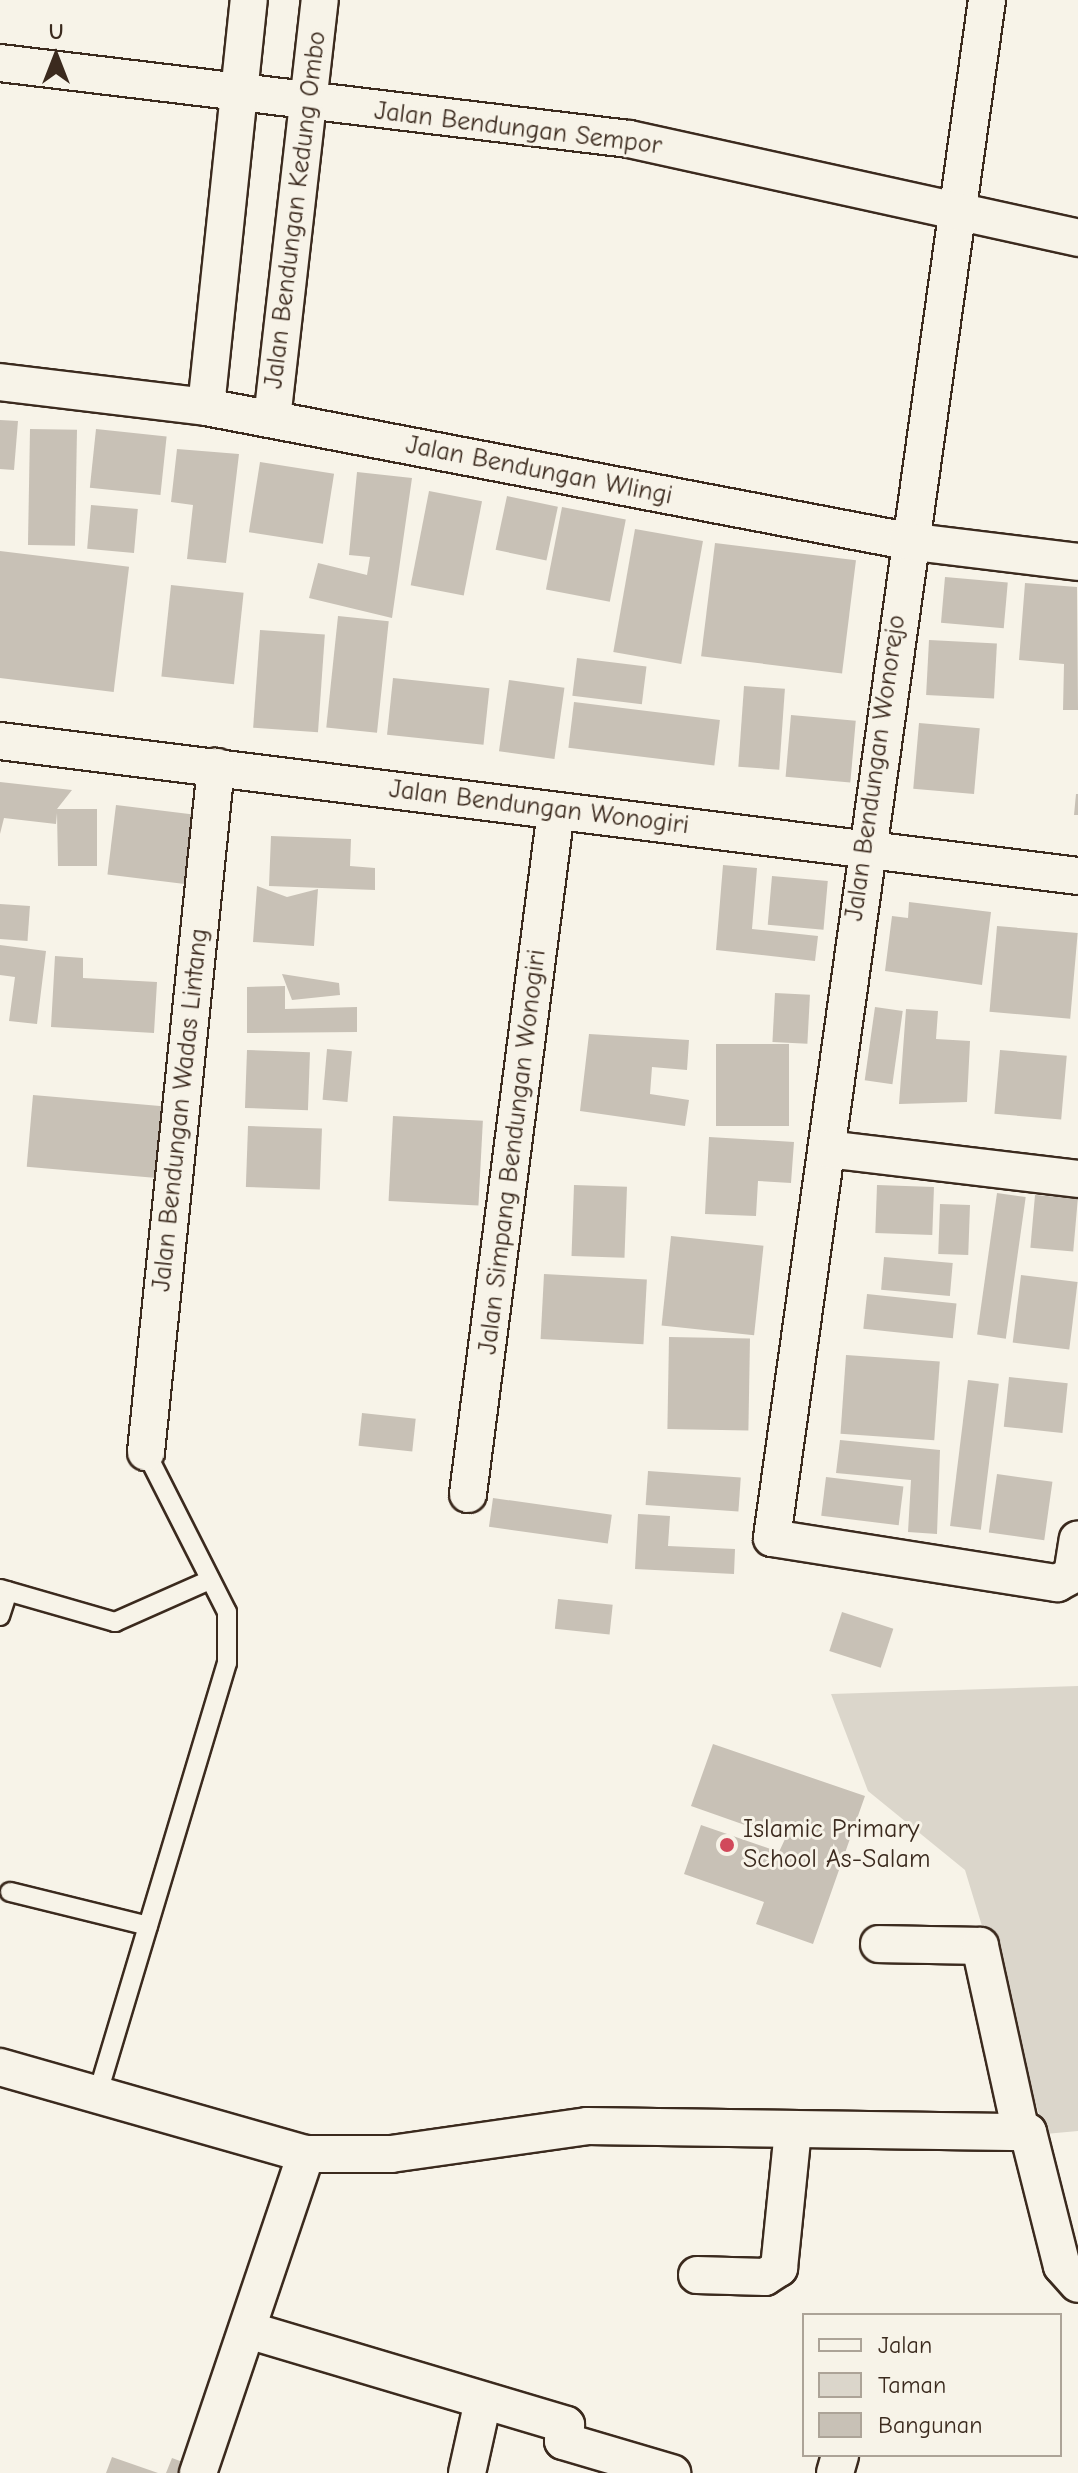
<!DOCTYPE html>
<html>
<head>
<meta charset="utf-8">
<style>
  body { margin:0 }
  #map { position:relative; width:1078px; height:2473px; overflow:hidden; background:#f7f3e8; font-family:"Comic Neue",sans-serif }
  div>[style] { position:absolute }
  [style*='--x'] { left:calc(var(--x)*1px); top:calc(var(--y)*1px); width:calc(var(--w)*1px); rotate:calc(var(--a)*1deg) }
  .green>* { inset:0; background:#dbd6cb }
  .building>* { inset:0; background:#c8c1b6; transform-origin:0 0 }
  .roads { filter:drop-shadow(2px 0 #3b2a1e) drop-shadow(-2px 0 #3b2a1e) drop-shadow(0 2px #3b2a1e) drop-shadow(0 -2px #3b2a1e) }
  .service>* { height:18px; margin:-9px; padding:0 9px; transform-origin:9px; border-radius:9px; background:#f7f3e8 }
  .minor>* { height:36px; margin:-18px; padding:0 18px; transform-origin:18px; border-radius:18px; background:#f7f3e8 }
  .dots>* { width:22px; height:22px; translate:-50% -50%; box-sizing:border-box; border:4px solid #f7f3e8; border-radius:50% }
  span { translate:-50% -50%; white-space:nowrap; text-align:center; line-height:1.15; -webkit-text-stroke:6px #f7f3e8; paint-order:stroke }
  .street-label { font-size:26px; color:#3b2a1e }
  .poi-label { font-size:26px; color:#3b2a1e }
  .left { translate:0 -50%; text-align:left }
  .legend { position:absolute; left:802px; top:2313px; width:260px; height:144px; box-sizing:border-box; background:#f7f3e8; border:2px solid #aca397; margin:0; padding:10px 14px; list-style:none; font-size:24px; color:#3b2a1e }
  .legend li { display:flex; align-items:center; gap:16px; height:40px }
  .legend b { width:40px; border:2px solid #aca397 }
  .north { position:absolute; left:16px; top:16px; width:80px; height:80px; -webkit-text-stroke:6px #f7f3e8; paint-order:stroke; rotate:0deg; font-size:22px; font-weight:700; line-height:32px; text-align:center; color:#3b2a1e }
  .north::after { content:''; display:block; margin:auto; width:28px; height:36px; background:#3b2a1e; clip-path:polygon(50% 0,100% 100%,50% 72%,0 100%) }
</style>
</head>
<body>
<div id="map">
  <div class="green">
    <i style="clip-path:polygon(1078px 1686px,1078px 2131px,1045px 2134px,965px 1870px,868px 1791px,831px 1694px)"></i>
  </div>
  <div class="building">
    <i style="clip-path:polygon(0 420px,18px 421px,14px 470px,0 469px)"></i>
    <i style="left:30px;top:429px;width:47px;height:116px;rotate:1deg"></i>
    <i style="left:96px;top:429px;width:71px;height:59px;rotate:6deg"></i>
    <i style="clip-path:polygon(177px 449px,239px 454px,226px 563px,187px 559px,193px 505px,171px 502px)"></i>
    <i style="left:260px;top:462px;width:75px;height:71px;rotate:9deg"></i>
    <i style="clip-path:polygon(357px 472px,412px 478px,392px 618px,309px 598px,318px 563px,367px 575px,370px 557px,349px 555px)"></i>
    <i style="left:429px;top:491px;width:54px;height:96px;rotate:11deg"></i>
    <i style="left:507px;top:496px;width:52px;height:55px;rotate:12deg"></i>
    <i style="left:91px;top:505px;width:47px;height:44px;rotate:5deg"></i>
    <i style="left:562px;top:507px;width:65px;height:84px;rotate:11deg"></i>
    <i style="left:635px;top:529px;width:69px;height:125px;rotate:10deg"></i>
    <i style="left:715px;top:543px;width:142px;height:114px;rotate:7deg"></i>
    <i style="left:0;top:551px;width:130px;height:126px;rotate:7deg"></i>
    <i style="left:945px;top:577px;width:63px;height:46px;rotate:5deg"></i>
    <i style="clip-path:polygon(1025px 583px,1077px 587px,1078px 710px,1063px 710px,1064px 664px,1019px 660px)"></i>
    <i style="left:171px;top:585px;width:73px;height:92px;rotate:6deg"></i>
    <i style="left:338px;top:616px;width:51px;height:112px;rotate:6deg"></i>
    <i style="left:260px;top:630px;width:65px;height:98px;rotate:4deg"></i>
    <i style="left:929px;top:640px;width:68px;height:55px;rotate:3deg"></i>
    <i style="left:577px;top:658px;width:70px;height:38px;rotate:7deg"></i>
    <i style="left:393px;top:678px;width:97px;height:57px;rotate:6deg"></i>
    <i style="left:509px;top:680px;width:56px;height:72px;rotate:8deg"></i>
    <i style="left:744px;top:686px;width:41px;height:81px;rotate:4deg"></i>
    <i style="left:574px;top:702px;width:147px;height:46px;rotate:7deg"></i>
    <i style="left:791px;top:715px;width:65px;height:62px;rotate:5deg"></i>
    <i style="left:919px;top:723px;width:61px;height:66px;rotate:5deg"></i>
    <i style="clip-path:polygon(0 782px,72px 790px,57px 809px,97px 809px,97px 866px,58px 866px,57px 813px,56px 824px,4px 818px,0 834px)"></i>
    <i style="clip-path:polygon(1076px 794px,1078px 794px,1078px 815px,1074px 815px)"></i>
    <i style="left:116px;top:805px;width:88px;height:70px;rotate:7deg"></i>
    <i style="clip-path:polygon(271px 836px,351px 839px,350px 866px,375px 868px,375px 890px,269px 886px)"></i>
    <i style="clip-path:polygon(723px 865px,757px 868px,752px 929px,818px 936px,815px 961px,716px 950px)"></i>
    <i style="left:772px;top:876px;width:56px;height:49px;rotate:5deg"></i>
    <i style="clip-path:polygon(257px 886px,287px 897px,318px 889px,314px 946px,253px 942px)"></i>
    <i style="clip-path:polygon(909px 902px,991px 912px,982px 985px,885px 971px,892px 916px,908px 918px)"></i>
    <i style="left:0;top:904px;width:30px;height:35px;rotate:4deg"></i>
    <i style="left:997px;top:926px;width:81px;height:86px;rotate:5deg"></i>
    <i style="clip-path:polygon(0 945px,46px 951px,37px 1024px,9px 1021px,15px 977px,0 975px)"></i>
    <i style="clip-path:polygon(55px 956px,83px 958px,83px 978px,157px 982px,154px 1033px,51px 1027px)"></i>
    <i style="clip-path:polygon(282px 974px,339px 983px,340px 995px,292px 1000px)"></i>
    <i style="clip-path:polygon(285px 986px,285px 1009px,357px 1007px,357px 1032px,247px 1033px,247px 987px)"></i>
    <i style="left:775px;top:993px;width:35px;height:49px;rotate:3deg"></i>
    <i style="left:875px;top:1007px;width:28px;height:74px;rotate:8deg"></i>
    <i style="clip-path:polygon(906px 1009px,938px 1011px,936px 1039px,970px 1041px,967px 1102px,899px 1104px)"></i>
    <i style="clip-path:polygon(589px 1034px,689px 1040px,687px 1070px,652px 1067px,650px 1094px,689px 1100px,685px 1126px,580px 1111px)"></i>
    <i style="left:716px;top:1044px;width:73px;height:82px"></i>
    <i style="left:327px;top:1049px;width:25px;height:51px;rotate:5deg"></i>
    <i style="left:247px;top:1050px;width:63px;height:58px;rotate:2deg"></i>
    <i style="left:1000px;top:1050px;width:67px;height:64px;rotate:5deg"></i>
    <i style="left:33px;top:1095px;width:139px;height:72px;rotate:5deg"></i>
    <i style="left:393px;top:1116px;width:90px;height:85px;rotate:3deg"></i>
    <i style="left:248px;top:1126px;width:74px;height:61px;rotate:2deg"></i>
    <i style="clip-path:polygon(709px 1137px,794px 1142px,791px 1183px,758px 1181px,756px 1216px,705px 1214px)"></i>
    <i style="left:574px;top:1185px;width:53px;height:71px;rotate:2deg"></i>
    <i style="left:877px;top:1185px;width:57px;height:48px;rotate:2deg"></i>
    <i style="left:997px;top:1193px;width:29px;height:143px;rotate:8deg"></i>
    <i style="left:1035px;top:1195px;width:43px;height:53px;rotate:5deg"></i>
    <i style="left:940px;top:1204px;width:30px;height:50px;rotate:2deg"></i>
    <i style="left:671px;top:1236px;width:93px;height:90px;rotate:6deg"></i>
    <i style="left:884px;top:1257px;width:69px;height:33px;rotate:5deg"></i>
    <i style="left:544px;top:1274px;width:103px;height:65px;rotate:3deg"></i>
    <i style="left:1021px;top:1275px;width:57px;height:68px;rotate:7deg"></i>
    <i style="left:867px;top:1294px;width:90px;height:35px;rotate:6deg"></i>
    <i style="left:669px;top:1337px;width:81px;height:92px;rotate:1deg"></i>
    <i style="left:846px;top:1355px;width:94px;height:79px;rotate:4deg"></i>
    <i style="left:1009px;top:1377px;width:59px;height:50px;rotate:6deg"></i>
    <i style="left:968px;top:1380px;width:31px;height:147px;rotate:7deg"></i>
    <i style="left:362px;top:1413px;width:54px;height:33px;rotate:6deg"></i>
    <i style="clip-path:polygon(840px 1440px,940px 1450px,937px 1534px,908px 1532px,911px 1480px,836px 1473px)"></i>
    <i style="left:648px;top:1471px;width:93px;height:34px;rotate:4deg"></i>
    <i style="left:997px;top:1474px;width:56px;height:59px;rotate:8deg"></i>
    <i style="left:826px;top:1477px;width:78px;height:39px;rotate:7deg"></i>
    <i style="left:493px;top:1498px;width:120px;height:29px;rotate:8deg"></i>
    <i style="clip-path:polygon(638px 1514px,670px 1516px,668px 1546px,735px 1549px,734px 1574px,635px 1569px)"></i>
    <i style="left:558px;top:1599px;width:55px;height:30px;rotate:6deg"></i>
    <i style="left:842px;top:1612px;width:54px;height:41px;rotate:18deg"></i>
    <i style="clip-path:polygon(713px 1744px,865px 1796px,813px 1944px,756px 1924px,764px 1902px,684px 1874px,701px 1825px,779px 1852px,785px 1839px,691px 1806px)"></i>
    <i style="clip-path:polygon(112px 2457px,158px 2473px,106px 2473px)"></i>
    <i style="clip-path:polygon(172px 2458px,212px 2473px,166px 2473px)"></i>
  </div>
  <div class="roads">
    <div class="service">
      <i style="--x:0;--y:1589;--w:120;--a:16"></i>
      <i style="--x:115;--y:1622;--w:104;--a:-23.9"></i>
      <i style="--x:0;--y:1616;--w:26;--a:-72"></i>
      <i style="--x:10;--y:1892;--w:142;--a:13.8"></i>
      <i style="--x:97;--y:2096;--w:452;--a:-73.3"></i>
      <i style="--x:227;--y:1663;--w:51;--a:-90"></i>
      <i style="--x:227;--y:1612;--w:179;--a:-116.9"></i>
    </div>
    <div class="minor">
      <i style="--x:987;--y:0;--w:1553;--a:97.96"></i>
      <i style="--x:772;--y:1538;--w:289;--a:9"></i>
      <i style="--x:1057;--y:1583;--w:17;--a:-28"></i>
      <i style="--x:1072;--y:1575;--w:36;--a:-81"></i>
      <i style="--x:0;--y:63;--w:634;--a:6.89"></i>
      <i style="--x:629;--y:139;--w:460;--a:12.4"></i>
      <i style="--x:0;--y:382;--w:208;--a:6.9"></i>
      <i style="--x:206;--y:407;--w:714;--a:10.82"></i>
      <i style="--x:907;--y:541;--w:172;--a:7"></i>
      <i style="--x:206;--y:407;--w:409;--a:-84"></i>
      <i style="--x:272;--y:419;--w:422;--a:-83.5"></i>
      <i style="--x:0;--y:741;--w:1086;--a:7.14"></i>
      <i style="--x:827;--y:1149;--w:253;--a:6.8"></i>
      <i style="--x:146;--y:1452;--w:689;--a:-84.17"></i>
      <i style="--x:468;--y:1494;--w:689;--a:-82.66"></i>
      <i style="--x:879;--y:1944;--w:101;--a:1.1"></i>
      <i style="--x:980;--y:1946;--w:190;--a:77.6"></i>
      <i style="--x:0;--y:2067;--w:318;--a:15.9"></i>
      <i style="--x:306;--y:2154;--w:337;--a:108.7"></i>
      <i style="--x:306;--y:2154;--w:85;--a:0"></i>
      <i style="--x:391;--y:2154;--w:198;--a:-8.1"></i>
      <i style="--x:587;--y:2126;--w:441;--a:0.8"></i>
      <i style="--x:1028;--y:2132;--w:138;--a:75.8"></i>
      <i style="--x:1062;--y:2266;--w:24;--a:48"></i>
      <i style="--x:697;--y:2275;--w:68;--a:1.7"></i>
      <i style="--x:765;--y:2277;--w:17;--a:-33"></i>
      <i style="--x:779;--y:2268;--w:139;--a:-84.2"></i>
      <i style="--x:248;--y:2330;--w:332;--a:16.6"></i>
      <i style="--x:566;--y:2425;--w:16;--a:101"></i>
      <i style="--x:563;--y:2441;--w:114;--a:16.4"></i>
      <i style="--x:467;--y:2473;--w:74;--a:-77.5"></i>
      <i style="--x:835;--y:2473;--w:19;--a:-74"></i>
    </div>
  </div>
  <div class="dots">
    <i style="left:727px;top:1845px;background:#d1495b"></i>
  </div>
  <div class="street-label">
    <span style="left:518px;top:129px;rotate:7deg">Jalan Bendungan Sempor</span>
    <span style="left:296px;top:210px;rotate:-83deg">Jalan Bendungan Kedung Ombo</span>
    <span style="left:539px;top:471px;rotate:11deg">Jalan Bendungan Wlingi</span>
    <span style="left:876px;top:768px;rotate:-82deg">Jalan Bendungan Wonorejo</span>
    <span style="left:539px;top:808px;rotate:7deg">Jalan Bendungan Wonogiri</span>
    <span style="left:181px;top:1110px;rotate:-84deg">Jalan Bendungan Wadas Lintang</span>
    <span style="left:513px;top:1152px;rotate:-83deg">Jalan Simpang Bendungan Wonogiri</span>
  </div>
  <div class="poi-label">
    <span class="left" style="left:743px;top:1845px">Islamic Primary<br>School As-Salam</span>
  </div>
  <ul class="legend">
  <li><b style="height:10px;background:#f7f3e8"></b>Jalan</li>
  <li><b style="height:22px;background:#dbd6cb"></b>Taman</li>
  <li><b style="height:22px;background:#c8c1b6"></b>Bangunan</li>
  </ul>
  <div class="north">U</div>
</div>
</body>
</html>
